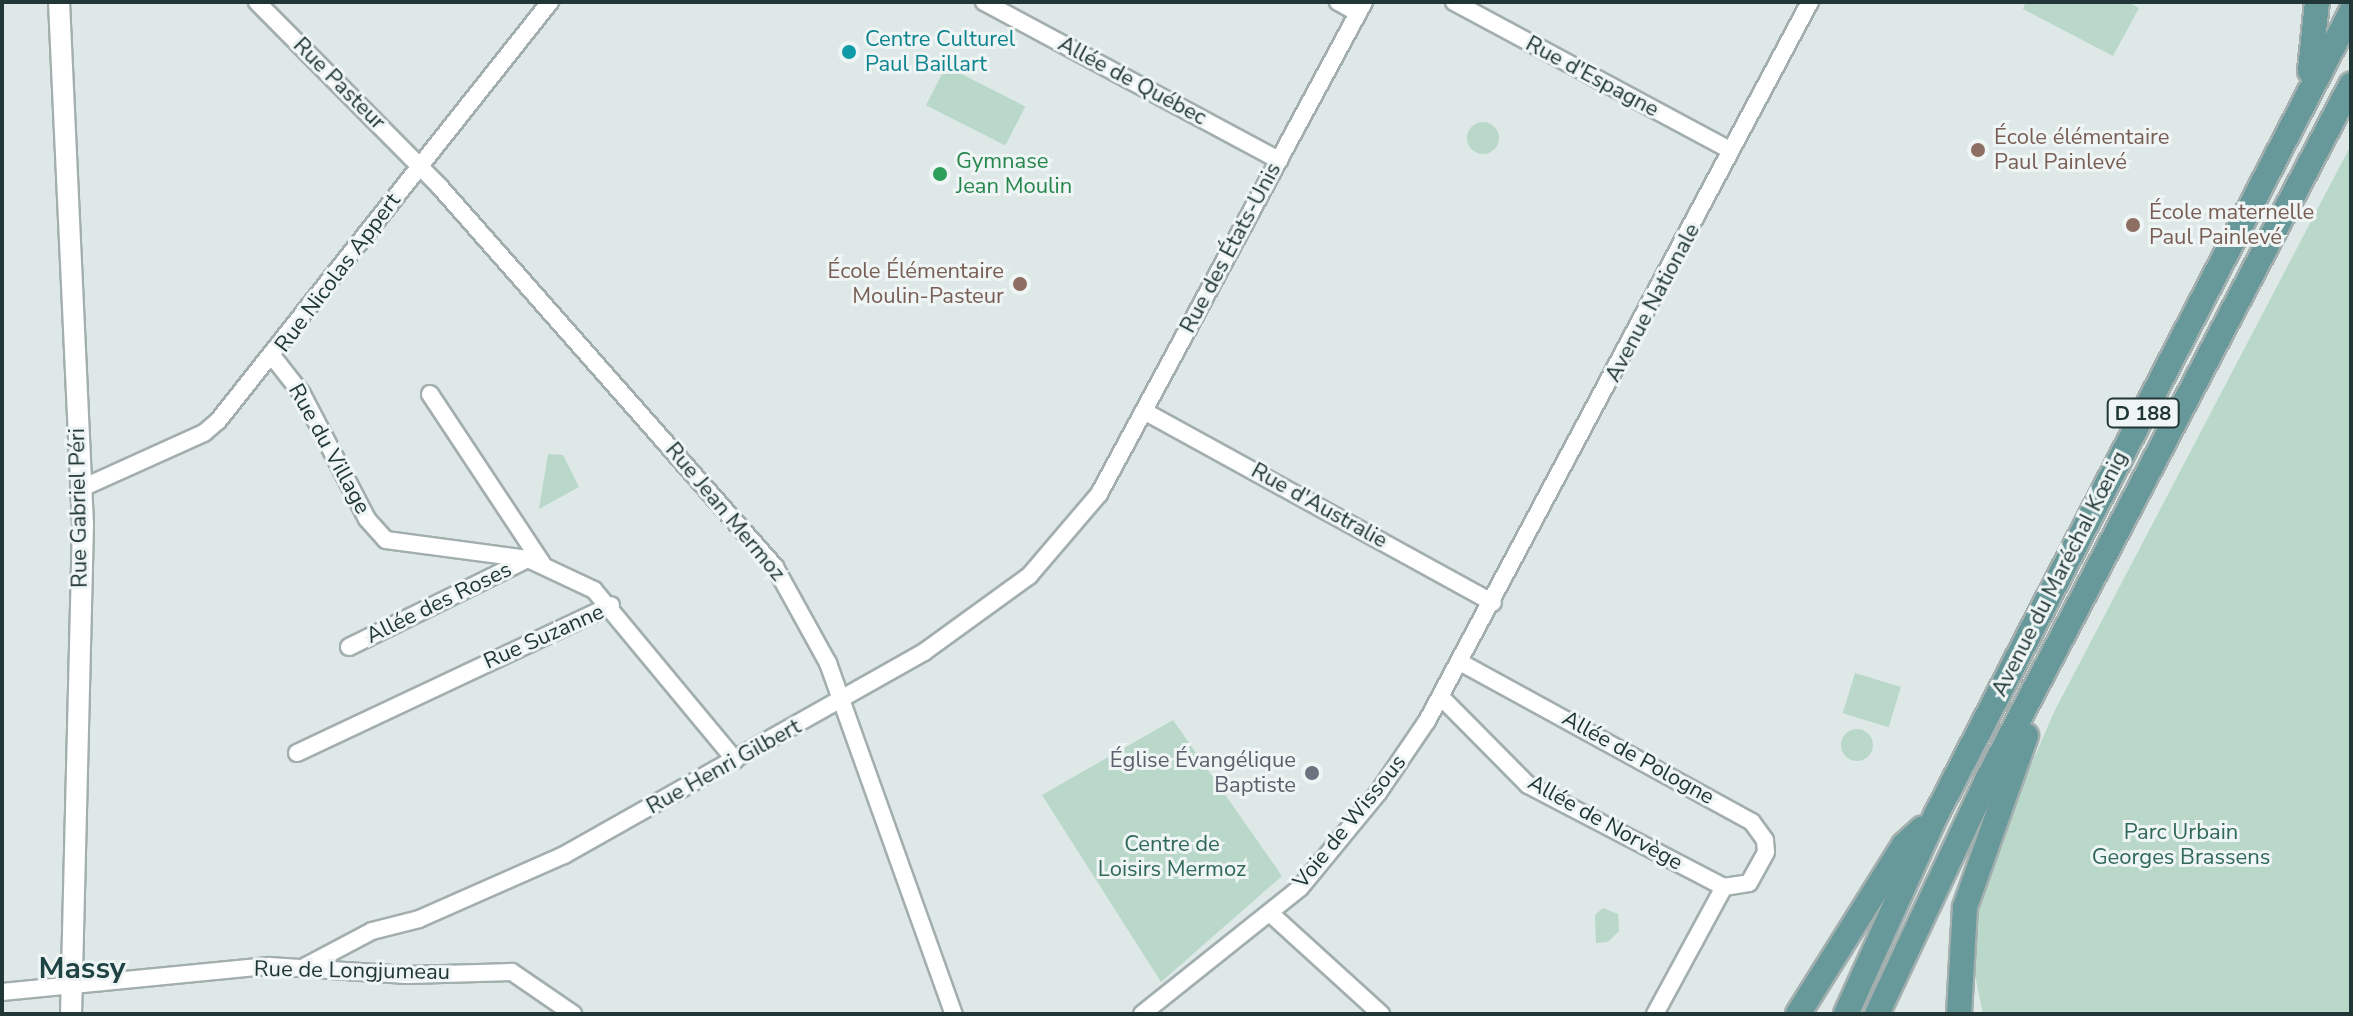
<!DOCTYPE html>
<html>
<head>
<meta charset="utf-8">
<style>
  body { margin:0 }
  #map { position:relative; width:2353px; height:1016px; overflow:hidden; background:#dee8e7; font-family:"Nunito Sans",sans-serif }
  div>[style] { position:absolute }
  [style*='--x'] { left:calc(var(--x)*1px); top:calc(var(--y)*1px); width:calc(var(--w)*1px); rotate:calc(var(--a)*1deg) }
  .green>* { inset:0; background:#b9d8ca; transform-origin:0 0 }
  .round { border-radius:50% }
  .roads { filter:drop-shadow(2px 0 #a2afae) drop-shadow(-2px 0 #a2afae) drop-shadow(0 2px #a2afae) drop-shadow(0 -2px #a2afae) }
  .minor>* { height:16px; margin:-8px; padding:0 8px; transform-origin:8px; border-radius:8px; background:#fff }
  .tertiary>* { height:20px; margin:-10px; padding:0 10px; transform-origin:10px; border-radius:10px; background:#fff }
  .primary>* { height:24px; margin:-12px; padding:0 12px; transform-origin:12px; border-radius:12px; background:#67989a }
  .dots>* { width:22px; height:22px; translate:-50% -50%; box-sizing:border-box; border:4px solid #eef5f4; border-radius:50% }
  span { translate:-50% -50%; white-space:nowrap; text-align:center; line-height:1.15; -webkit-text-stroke:6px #eef5f4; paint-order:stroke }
  .shield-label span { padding:2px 6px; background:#eef5f4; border:2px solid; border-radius:6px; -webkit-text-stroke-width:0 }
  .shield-label { font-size:20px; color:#213636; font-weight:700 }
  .culture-label { font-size:22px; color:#0d838f }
  .left { translate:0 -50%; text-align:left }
  .street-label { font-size:22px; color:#213636 }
  .education-label { font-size:22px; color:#785e54 }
  .right { translate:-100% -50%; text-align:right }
  .leisure-label { font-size:22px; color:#27864d }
  .worship-label { font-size:22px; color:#5b616d }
  .park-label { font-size:22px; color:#306957 }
  .district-label { font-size:30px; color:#204446; font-weight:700 }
  .frame { position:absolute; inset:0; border:4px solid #213636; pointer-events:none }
</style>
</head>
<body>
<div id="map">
  <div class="green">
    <i style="clip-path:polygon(2026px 2px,2128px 2px,2139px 8px,2113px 56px,2023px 9px)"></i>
    <i style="left:946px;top:66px;width:89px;height:44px;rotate:27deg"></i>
    <i class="round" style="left:1467px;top:122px;width:32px;height:32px"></i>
    <i style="clip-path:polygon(2351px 145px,2351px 1014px,1983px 1014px,1971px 956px,1979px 901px,2007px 820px,2055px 710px)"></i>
    <i style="clip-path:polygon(548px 454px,563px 455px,579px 487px,539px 509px)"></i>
    <i style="left:1855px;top:673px;width:48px;height:42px;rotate:17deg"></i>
    <i style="clip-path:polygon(1173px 720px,1282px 876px,1161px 982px,1042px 795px)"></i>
    <i class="round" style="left:1841px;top:729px;width:32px;height:32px"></i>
    <i style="clip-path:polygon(1603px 908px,1618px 914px,1619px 931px,1608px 942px,1596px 943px,1595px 915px)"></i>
  </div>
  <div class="roads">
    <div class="minor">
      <i style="--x:257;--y:2;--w:260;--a:45.3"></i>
      <i style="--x:440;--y:187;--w:507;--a:48.6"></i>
      <i style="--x:775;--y:567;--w:110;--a:61.1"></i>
      <i style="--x:828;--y:663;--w:373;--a:70.3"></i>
      <i style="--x:984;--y:2;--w:335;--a:28.2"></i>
      <i style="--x:1338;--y:2;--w:23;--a:29"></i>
      <i style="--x:1454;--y:2;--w:313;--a:28.2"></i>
      <i style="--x:273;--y:357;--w:47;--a:51.9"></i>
      <i style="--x:302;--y:394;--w:141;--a:62.5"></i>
      <i style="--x:367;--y:519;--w:28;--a:48"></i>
      <i style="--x:386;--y:540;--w:143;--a:7.6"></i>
      <i style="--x:528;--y:559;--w:73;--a:25.2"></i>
      <i style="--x:594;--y:590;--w:221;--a:50.3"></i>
      <i style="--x:430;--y:394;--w:203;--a:56.5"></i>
      <i style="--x:1144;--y:411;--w:398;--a:28.8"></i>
      <i style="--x:82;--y:488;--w:134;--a:-24.3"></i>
      <i style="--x:204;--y:433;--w:18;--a:-41"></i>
      <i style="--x:218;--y:421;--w:535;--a:-51.61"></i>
      <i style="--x:349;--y:647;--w:199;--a:-26.2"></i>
      <i style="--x:1442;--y:698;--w:122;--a:45.3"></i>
      <i style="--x:1528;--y:785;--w:221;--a:27.5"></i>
      <i style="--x:1724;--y:887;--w:25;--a:-9"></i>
      <i style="--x:1749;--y:883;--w:35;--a:-61"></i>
      <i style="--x:1766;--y:852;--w:12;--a:-95"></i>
      <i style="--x:1765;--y:840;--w:22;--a:-126"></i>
      <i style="--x:1752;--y:822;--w:331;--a:-151.3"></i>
      <i style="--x:297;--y:753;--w:347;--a:-25.2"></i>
      <i style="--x:1271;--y:914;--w:149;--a:42.3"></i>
      <i style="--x:304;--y:967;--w:77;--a:-27.9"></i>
      <i style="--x:372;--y:931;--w:49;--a:-14.3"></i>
      <i style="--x:419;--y:919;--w:158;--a:-23.8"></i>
      <i style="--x:564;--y:855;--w:413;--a:-29.4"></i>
      <i style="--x:924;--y:652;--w:130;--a:-35.9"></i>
      <i style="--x:1029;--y:576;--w:108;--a:-49.5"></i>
      <i style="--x:1099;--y:494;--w:559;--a:-61.69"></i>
      <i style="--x:2;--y:992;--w:268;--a:-5.6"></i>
      <i style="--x:269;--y:966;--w:138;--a:3.7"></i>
      <i style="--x:407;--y:975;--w:105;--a:-1.6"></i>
      <i style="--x:512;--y:972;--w:74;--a:34.5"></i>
      <i style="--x:1142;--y:1014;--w:202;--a:-38.6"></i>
      <i style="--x:1300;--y:888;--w:123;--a:-50.6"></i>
      <i style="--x:1378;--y:793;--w:87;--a:-55.8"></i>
      <i style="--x:1427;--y:721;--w:815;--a:-61.96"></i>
      <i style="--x:1655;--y:1014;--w:145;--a:-61.5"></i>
    </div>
    <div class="tertiary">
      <i style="--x:59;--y:2;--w:523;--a:87.37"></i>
      <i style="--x:83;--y:524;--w:490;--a:91.4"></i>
    </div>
    <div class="primary">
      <i style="--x:2310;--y:71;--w:69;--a:-84.2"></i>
      <i style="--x:1798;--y:1014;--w:199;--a:-57.9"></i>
      <i style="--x:1904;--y:845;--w:25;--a:-42"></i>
      <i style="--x:1846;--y:1014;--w:218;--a:-65.7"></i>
      <i style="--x:1936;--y:815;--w:904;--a:-62.67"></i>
      <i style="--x:1877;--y:1014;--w:259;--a:-64.8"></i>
      <i style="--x:1987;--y:780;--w:785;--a:-62.36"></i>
      <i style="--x:1959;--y:1014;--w:107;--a:-86.8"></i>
      <i style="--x:1965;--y:907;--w:182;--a:-70.4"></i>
    </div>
  </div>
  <div class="dots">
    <i style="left:849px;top:52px;background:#0f9aa8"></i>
    <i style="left:1978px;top:150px;background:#8d6e63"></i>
    <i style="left:940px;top:174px;background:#2e9e5b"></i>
    <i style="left:2133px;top:225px;background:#8d6e63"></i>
    <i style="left:1020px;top:284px;background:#8d6e63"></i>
    <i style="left:1312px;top:773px;background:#6b7280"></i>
  </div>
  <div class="shield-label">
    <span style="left:2143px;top:413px">D 188</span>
  </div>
  <div class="culture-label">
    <span class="left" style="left:865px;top:52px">Centre Culturel<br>Paul Baillart</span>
  </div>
  <div class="street-label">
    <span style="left:1592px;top:77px;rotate:28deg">Rue d'Espagne</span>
    <span style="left:1132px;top:81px;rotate:28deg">Allée de Québec</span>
    <span style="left:339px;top:84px;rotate:45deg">Rue Pasteur</span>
    <span style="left:1231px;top:248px;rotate:-62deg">Rue des États-Unis</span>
    <span style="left:338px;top:273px;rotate:-53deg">Rue Nicolas Appert</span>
    <span style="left:1653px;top:303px;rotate:-62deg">Avenue Nationale</span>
    <span style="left:329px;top:449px;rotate:61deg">Rue du Village</span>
    <span style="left:1319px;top:506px;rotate:29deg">Rue d'Australie</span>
    <span style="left:79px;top:508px;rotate:-91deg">Rue Gabriel Péri</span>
    <span style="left:725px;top:512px;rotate:50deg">Rue Jean Mermoz</span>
    <span style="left:2060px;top:574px;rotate:-63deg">Avenue du Maréchal Kœnig</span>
    <span style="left:439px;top:603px;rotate:-26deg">Allée des Roses</span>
    <span style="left:544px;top:637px;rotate:-24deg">Rue Suzanne</span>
    <span style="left:1638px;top:758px;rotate:29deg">Allée de Pologne</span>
    <span style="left:724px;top:767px;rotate:-29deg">Rue Henri Gilbert</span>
    <span style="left:1350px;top:822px;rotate:-51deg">Voie de Wissous</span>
    <span style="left:1605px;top:823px;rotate:29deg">Allée de Norvège</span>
    <span style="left:352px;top:971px;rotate:1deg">Rue de Longjumeau</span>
  </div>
  <div class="education-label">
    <span class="left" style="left:1994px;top:150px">École élémentaire<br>Paul Painlevé</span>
    <span class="left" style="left:2149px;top:225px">École maternelle<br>Paul Painlevé</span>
    <span class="right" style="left:1004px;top:284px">École Élémentaire<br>Moulin-Pasteur</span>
  </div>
  <div class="leisure-label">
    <span class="left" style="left:956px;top:174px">Gymnase<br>Jean Moulin</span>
  </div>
  <div class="worship-label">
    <span class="right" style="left:1296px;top:773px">Église Évangélique<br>Baptiste</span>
  </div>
  <div class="park-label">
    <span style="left:2181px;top:845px">Parc Urbain<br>Georges Brassens</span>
    <span style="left:1172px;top:857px">Centre de<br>Loisirs Mermoz</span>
  </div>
  <div class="district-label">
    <span style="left:82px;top:969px">Massy</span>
  </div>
  <div class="frame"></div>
</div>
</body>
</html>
